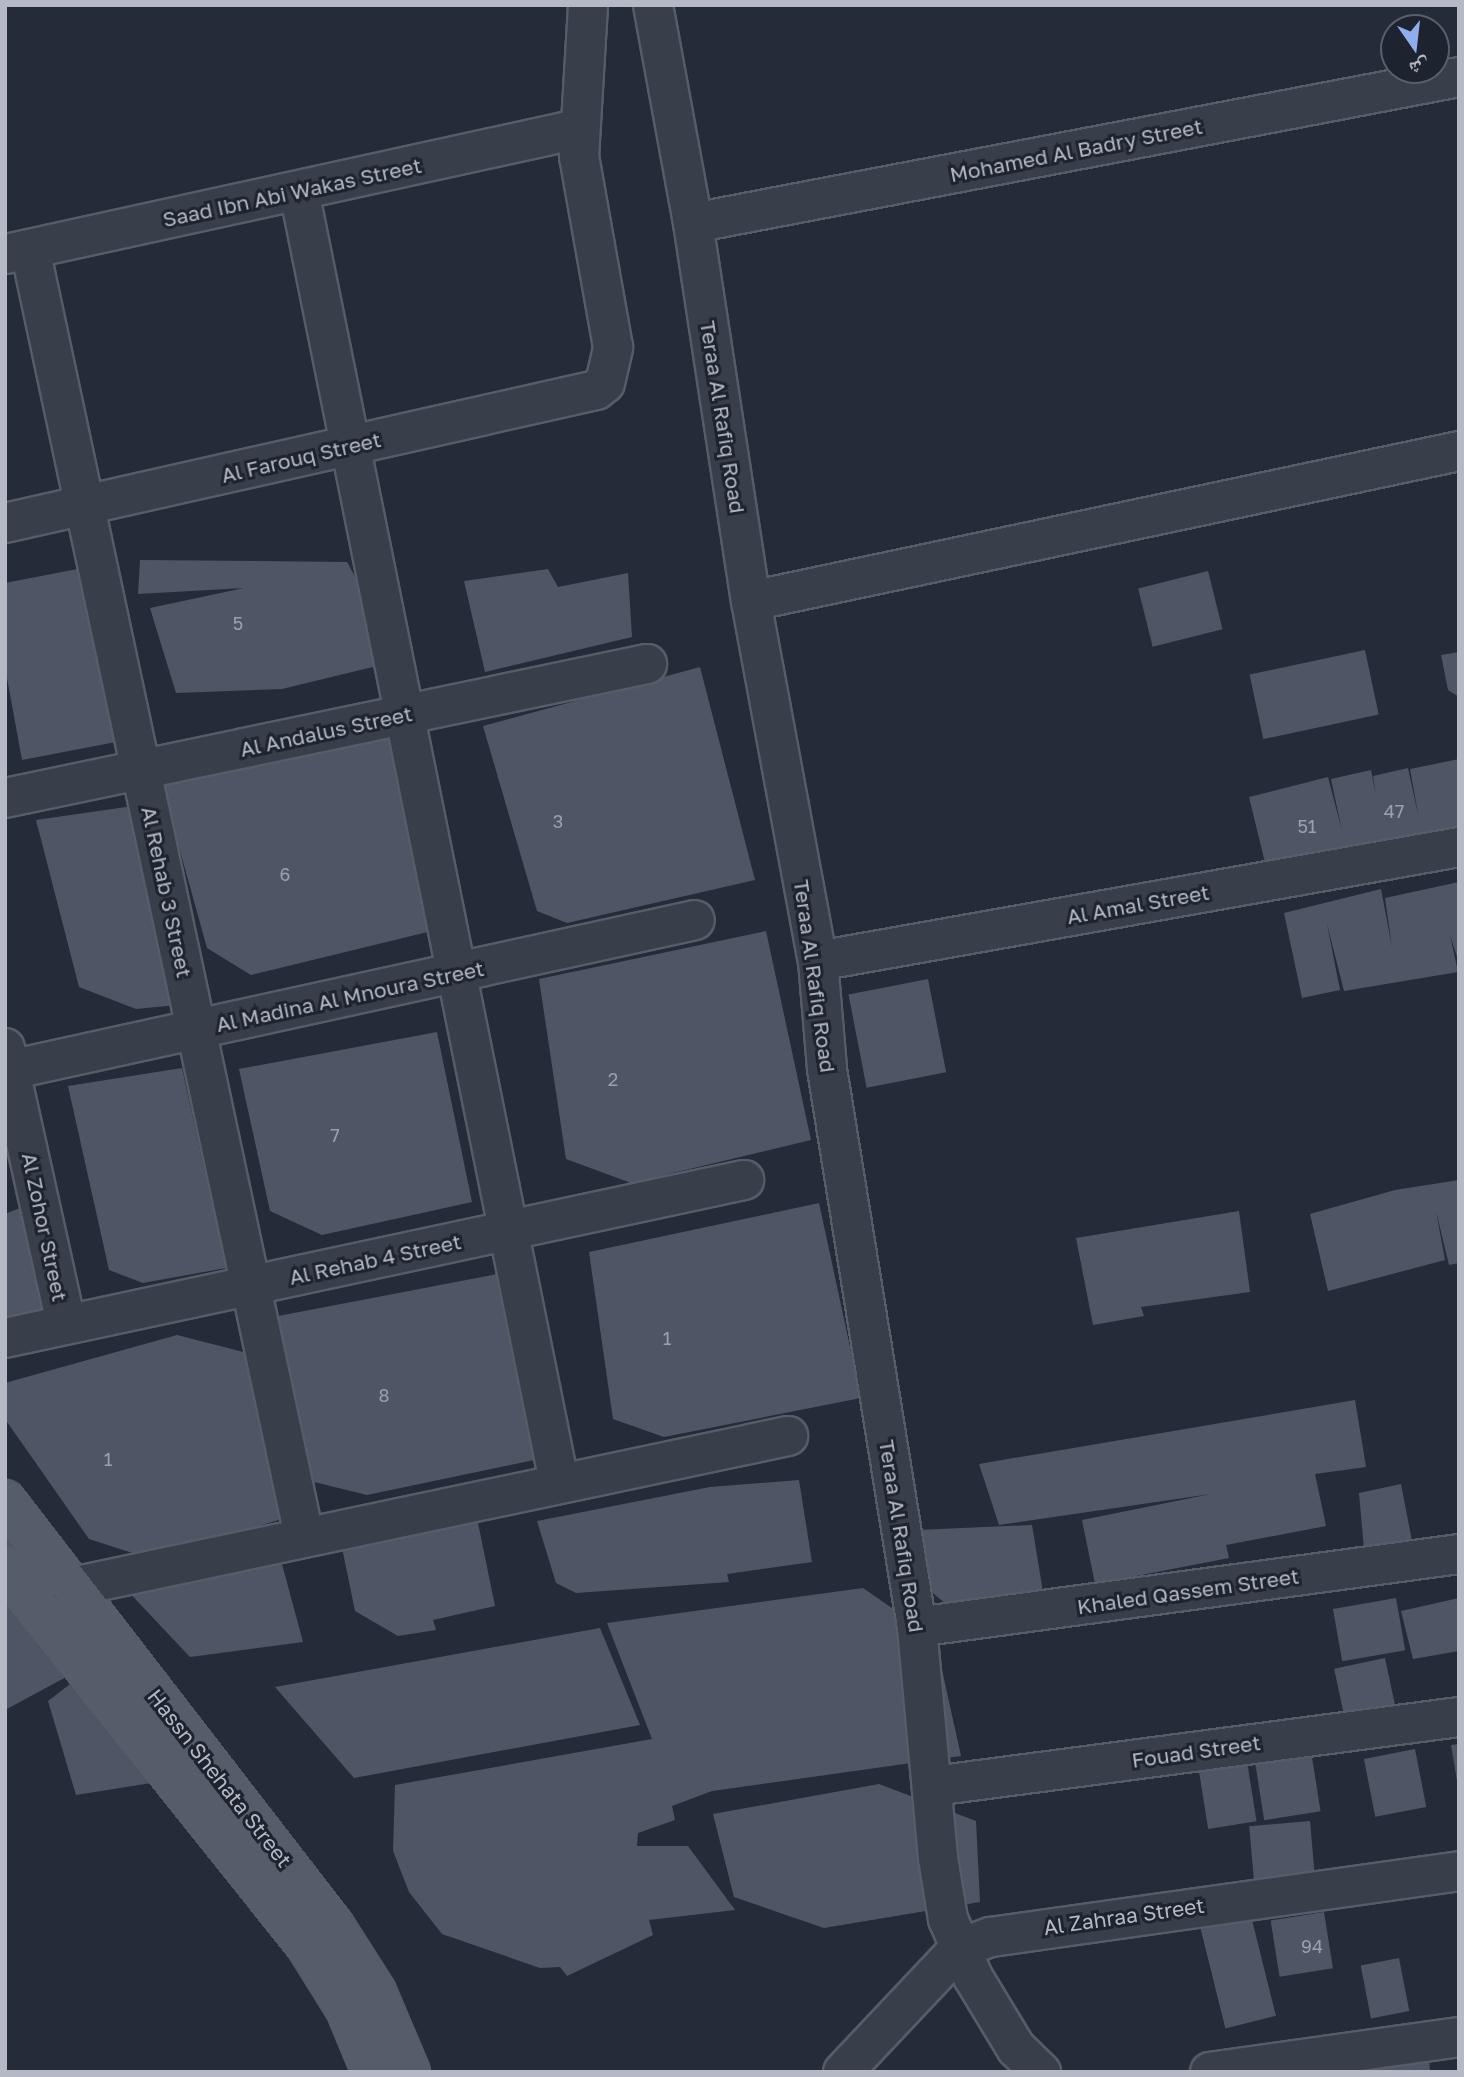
<!DOCTYPE html>
<html>
<head>
<meta charset="utf-8">
<style>
  body { margin:0 }
  #map { position:relative; width:1464px; height:2077px; overflow:hidden; background:#252c39; font-family:"Golos Text","Noto Naskh Arabic",sans-serif }
  div>[style] { position:absolute }
  [style*='--x'] { left:calc(var(--x)*1px); top:calc(var(--y)*1px); width:calc(var(--w)*1px); rotate:calc(var(--a)*1deg) }
  .building>* { inset:0; background:#4e5665; transform-origin:0 0 }
  .roads { filter:drop-shadow(2px 0 #565c68) drop-shadow(-2px 0 #565c68) drop-shadow(0 2px #565c68) drop-shadow(0 -2px #565c68) }
  .minor>* { height:38px; margin:-19px; padding:0 19px; transform-origin:19px; border-radius:19px; background:#383e4a }
  .major>* { height:38px; margin:-19px; padding:0 19px; transform-origin:19px; border-radius:19px; background:#565d6a }
  span { translate:-50% -50%; white-space:nowrap; text-align:center; line-height:1.15; -webkit-text-stroke:6px #1d232f; paint-order:stroke }
  .number-label { font-size:18px; color:#9aa0ad }
  .number-label span { -webkit-text-stroke-width:0 }
  .street-label { font-size:21px; color:#b4b9c5 }
  .frame { position:absolute; inset:0; border:7px solid #b4b9c5; pointer-events:none }
  .north { position:absolute; left:1380px; top:14px; width:70px; height:70px; box-sizing:border-box; background:#1d232f; border:2px solid #595f6b; border-radius:50%; rotate:166deg; font-size:19px; font-weight:700; line-height:28px; text-align:center; color:#b4b9c5 }
  .north::after { content:''; display:block; margin:auto; width:24px; height:32px; background:#90aeee; clip-path:polygon(50% 0,100% 100%,50% 72%,0 100%) }
</style>
</head>
<body>
<div id="map">
  <div class="building">
    <i style="clip-path:polygon(140px 560px,347px 562px,358px 582px,385px 664px,282px 689px,176px 693px,150px 608px,244px 588px,138px 594px)"></i>
    <i style="clip-path:polygon(88px 567px,116px 742px,22px 760px,5px 667px,5px 583px)"></i>
    <i style="clip-path:polygon(548px 569px,558px 587px,628px 573px,632px 637px,485px 672px,464px 581px)"></i>
    <i style="left:1208px;top:571px;width:60px;height:72px;rotate:76deg"></i>
    <i style="left:1365px;top:650px;width:66px;height:118px;rotate:78deg"></i>
    <i style="clip-path:polygon(1459px 652px,1459px 697px,1448px 690px,1441px 655px)"></i>
    <i style="clip-path:polygon(700px 667px,755px 880px,567px 923px,537px 911px,483px 726px)"></i>
    <i style="clip-path:polygon(390px 732px,440px 929px,251px 975px,207px 948px,159px 775px)"></i>
    <i style="clip-path:polygon(1459px 759px,1459px 841px,1269px 879px,1249px 797px,1328px 777px,1342px 831px,1331px 779px,1371px 770px,1376px 795px,1373px 776px,1408px 768px,1419px 819px,1410px 769px)"></i>
    <i style="clip-path:polygon(133px 806px,186px 1004px,136px 1009px,79px 987px,36px 820px)"></i>
    <i style="clip-path:polygon(1459px 882px,1459px 963px,1450px 935px,1458px 972px,1344px 991px,1327px 924px,1340px 990px,1302px 998px,1284px 913px,1381px 889px,1392px 947px,1385px 898px)"></i>
    <i style="clip-path:polygon(766px 931px,811px 1140px,631px 1183px,566px 1159px,539px 979px)"></i>
    <i style="left:928px;top:979px;width:95px;height:81px;rotate:79deg"></i>
    <i style="clip-path:polygon(437px 1032px,472px 1202px,322px 1235px,270px 1211px,239px 1069px)"></i>
    <i style="clip-path:polygon(182px 1068px,226px 1268px,143px 1283px,109px 1270px,68px 1086px)"></i>
    <i style="clip-path:polygon(1459px 1180px,1459px 1263px,1449px 1265px,1436px 1211px,1445px 1260px,1328px 1291px,1310px 1214px,1395px 1190px)"></i>
    <i style="clip-path:polygon(40px 1200px,51px 1322px,5px 1325px,5px 1214px)"></i>
    <i style="clip-path:polygon(819px 1203px,861px 1398px,664px 1437px,613px 1419px,589px 1252px)"></i>
    <i style="clip-path:polygon(1239px 1211px,1250px 1292px,1141px 1307px,1144px 1316px,1093px 1325px,1076px 1238px)"></i>
    <i style="clip-path:polygon(508px 1272px,544px 1458px,367px 1495px,314px 1482px,273px 1317px)"></i>
    <i style="clip-path:polygon(177px 1335px,259px 1356px,285px 1518px,151px 1559px,89px 1539px,5px 1419px,5px 1383px)"></i>
    <i style="clip-path:polygon(1355px 1400px,1366px 1467px,1315px 1474px,1326px 1526px,1226px 1545px,1229px 1558px,1095px 1584px,1082px 1520px,1211px 1494px,999px 1525px,979px 1464px)"></i>
    <i style="clip-path:polygon(799px 1480px,812px 1562px,727px 1574px,729px 1582px,576px 1593px,556px 1583px,537px 1521px,710px 1487px)"></i>
    <i style="clip-path:polygon(1401px 1484px,1412px 1541px,1364px 1549px,1359px 1493px)"></i>
    <i style="clip-path:polygon(476px 1513px,495px 1606px,433px 1620px,436px 1630px,398px 1636px,355px 1611px,341px 1543px)"></i>
    <i style="clip-path:polygon(1032px 1525px,1043px 1592px,951px 1608px,923px 1585px,918px 1530px)"></i>
    <i style="clip-path:polygon(5px 1534px,105px 1656px,5px 1710px)"></i>
    <i style="clip-path:polygon(279px 1553px,303px 1642px,190px 1657px,124px 1587px)"></i>
    <i style="clip-path:polygon(863px 1588px,935px 1638px,961px 1756px,712px 1791px,672px 1806px,675px 1820px,638px 1833px,637px 1846px,688px 1846px,735px 1910px,649px 1920px,653px 1935px,567px 1976px,560px 1967px,540px 1968px,442px 1934px,409px 1892px,393px 1851px,395px 1785px,652px 1739px,607px 1623px)"></i>
    <i style="left:1396px;top:1598px;width:53px;height:64px;rotate:80deg"></i>
    <i style="clip-path:polygon(1459px 1598px,1459px 1651px,1413px 1659px,1401px 1611px)"></i>
    <i style="clip-path:polygon(600px 1628px,640px 1725px,354px 1778px,275px 1687px)"></i>
    <i style="left:1385px;top:1658px;width:51px;height:52px;rotate:78deg"></i>
    <i style="clip-path:polygon(87px 1671px,195px 1776px,76px 1795px,48px 1701px)"></i>
    <i style="clip-path:polygon(1459px 1744px,1459px 1781px,1457px 1781px,1451px 1745px)"></i>
    <i style="left:1415px;top:1749px;width:59px;height:52px;rotate:79deg"></i>
    <i style="left:1311px;top:1751px;width:61px;height:57px;rotate:81deg"></i>
    <i style="left:1247px;top:1761px;width:61px;height:49px;rotate:81deg"></i>
    <i style="clip-path:polygon(879px 1784px,976px 1821px,980px 1902px,824px 1928px,734px 1897px,713px 1814px)"></i>
    <i style="left:1310px;top:1821px;width:60px;height:61px;rotate:85deg"></i>
    <i style="left:1250px;top:1912px;width:107px;height:52px;rotate:76deg"></i>
    <i style="left:1324px;top:1912px;width:57px;height:54px;rotate:81deg"></i>
    <i style="left:1399px;top:1958px;width:54px;height:39px;rotate:79deg"></i>
    <i style="clip-path:polygon(1429px 2057px,1430px 2072px,1309px 2072px)"></i>
  </div>
  <div class="roads">
    <div class="minor">
      <i style="--x:653;--y:5;--w:222;--a:79.6"></i>
      <i style="--x:693;--y:223;--w:382;--a:81.3"></i>
      <i style="--x:751;--y:601;--w:366;--a:79.5"></i>
      <i style="--x:818;--y:961;--w:108;--a:85.2"></i>
      <i style="--x:827;--y:1069;--w:565;--a:80.84"></i>
      <i style="--x:917;--y:1627;--w:232;--a:84.8"></i>
      <i style="--x:938;--y:1858;--w:62;--a:80.7"></i>
      <i style="--x:948;--y:1919;--w:63;--a:66.7"></i>
      <i style="--x:973;--y:1977;--w:83;--a:58.8"></i>
      <i style="--x:1016;--y:2048;--w:35;--a:44"></i>
      <i style="--x:299;--y:191;--w:1317;--a:78.61"></i>
      <i style="--x:693;--y:223;--w:780;--a:-10.79"></i>
      <i style="--x:30;--y:249;--w:1316;--a:77.98"></i>
      <i style="--x:6;--y:254;--w:585;--a:-12.33"></i>
      <i style="--x:5;--y:523;--w:606;--a:-12.68"></i>
      <i style="--x:596;--y:390;--w:11;--a:-38"></i>
      <i style="--x:605;--y:383;--w:37;--a:-77"></i>
      <i style="--x:613;--y:347;--w:193;--a:-100.1"></i>
      <i style="--x:579;--y:157;--w:152;--a:-86.6"></i>
      <i style="--x:751;--y:601;--w:724;--a:-11.96"></i>
      <i style="--x:5;--y:798;--w:656;--a:-11.79"></i>
      <i style="--x:818;--y:961;--w:651;--a:-10.08"></i>
      <i style="--x:5;--y:1048;--w:283;--a:77.5"></i>
      <i style="--x:5;--y:1071;--w:706;--a:-12.34"></i>
      <i style="--x:5;--y:1338;--w:756;--a:-12.07"></i>
      <i style="--x:72;--y:1587;--w:732;--a:-11.91"></i>
      <i style="--x:917;--y:1627;--w:547;--a:-7.67"></i>
      <i style="--x:934;--y:1786;--w:530;--a:-7.49"></i>
      <i style="--x:843;--y:2072;--w:169;--a:-46.7"></i>
      <i style="--x:959;--y:1949;--w:34;--a:-21"></i>
      <i style="--x:991;--y:1937;--w:473;--a:-8"></i>
      <i style="--x:1210;--y:2072;--w:251;--a:-8"></i>
    </div>
    <div class="major">
      <i style="--x:5;--y:1500;--w:538;--a:52.32"></i>
      <i style="--x:334;--y:1926;--w:78;--a:57.5"></i>
      <i style="--x:376;--y:1992;--w:87;--a:67"></i>
      <i style="--x:5;--y:1568;--w:482;--a:51.4"></i>
      <i style="--x:306;--y:1945;--w:75;--a:58"></i>
      <i style="--x:346;--y:2009;--w:68;--a:67.6"></i>
    </div>
  </div>
  <div class="number-label">
    <span style="left:238px;top:623px">5</span>
    <span style="left:1394px;top:811px">47</span>
    <span style="left:558px;top:821px">3</span>
    <span style="left:1307px;top:826px">51</span>
    <span style="left:285px;top:874px">6</span>
    <span style="left:613px;top:1079px">2</span>
    <span style="left:335px;top:1135px">7</span>
    <span style="left:667px;top:1338px">1</span>
    <span style="left:384px;top:1395px">8</span>
    <span style="left:108px;top:1459px">1</span>
    <span style="left:1312px;top:1946px">94</span>
  </div>
  <div class="street-label">
    <span style="left:1076px;top:150px;rotate:-11deg">Mohamed Al Badry Street</span>
    <span style="left:292px;top:192px;rotate:-12deg">Saad Ibn Abi Wakas Street</span>
    <span style="left:723px;top:417px;rotate:81deg">Teraa Al Rafiq Road</span>
    <span style="left:301px;top:457px;rotate:-13deg">Al Farouq Street</span>
    <span style="left:326px;top:731px;rotate:-12deg">Al Andalus Street</span>
    <span style="left:167px;top:892px;rotate:78deg">Al Rehab 3 Street</span>
    <span style="left:1138px;top:904px;rotate:-10deg">Al Amal Street</span>
    <span style="left:815px;top:976px;rotate:82deg">Teraa Al Rafiq Road</span>
    <span style="left:350px;top:996px;rotate:-12deg">Al Madina Al Mnoura Street</span>
    <span style="left:45px;top:1227px;rotate:78deg">Al Zohor Street</span>
    <span style="left:375px;top:1259px;rotate:-12deg">Al Rehab 4 Street</span>
    <span style="left:902px;top:1536px;rotate:81deg">Teraa Al Rafiq Road</span>
    <span style="left:1188px;top:1591px;rotate:-8deg">Khaled Qassem Street</span>
    <span style="left:1196px;top:1751px;rotate:-8deg">Fouad Street</span>
    <span style="left:220px;top:1778px;rotate:52deg">Hassn Shehata Street</span>
    <span style="left:1124px;top:1916px;rotate:-8deg">Al Zahraa Street</span>
  </div>
  <div class="frame"></div>
  <div class="north">ش</div>
</div>
</body>
</html>
